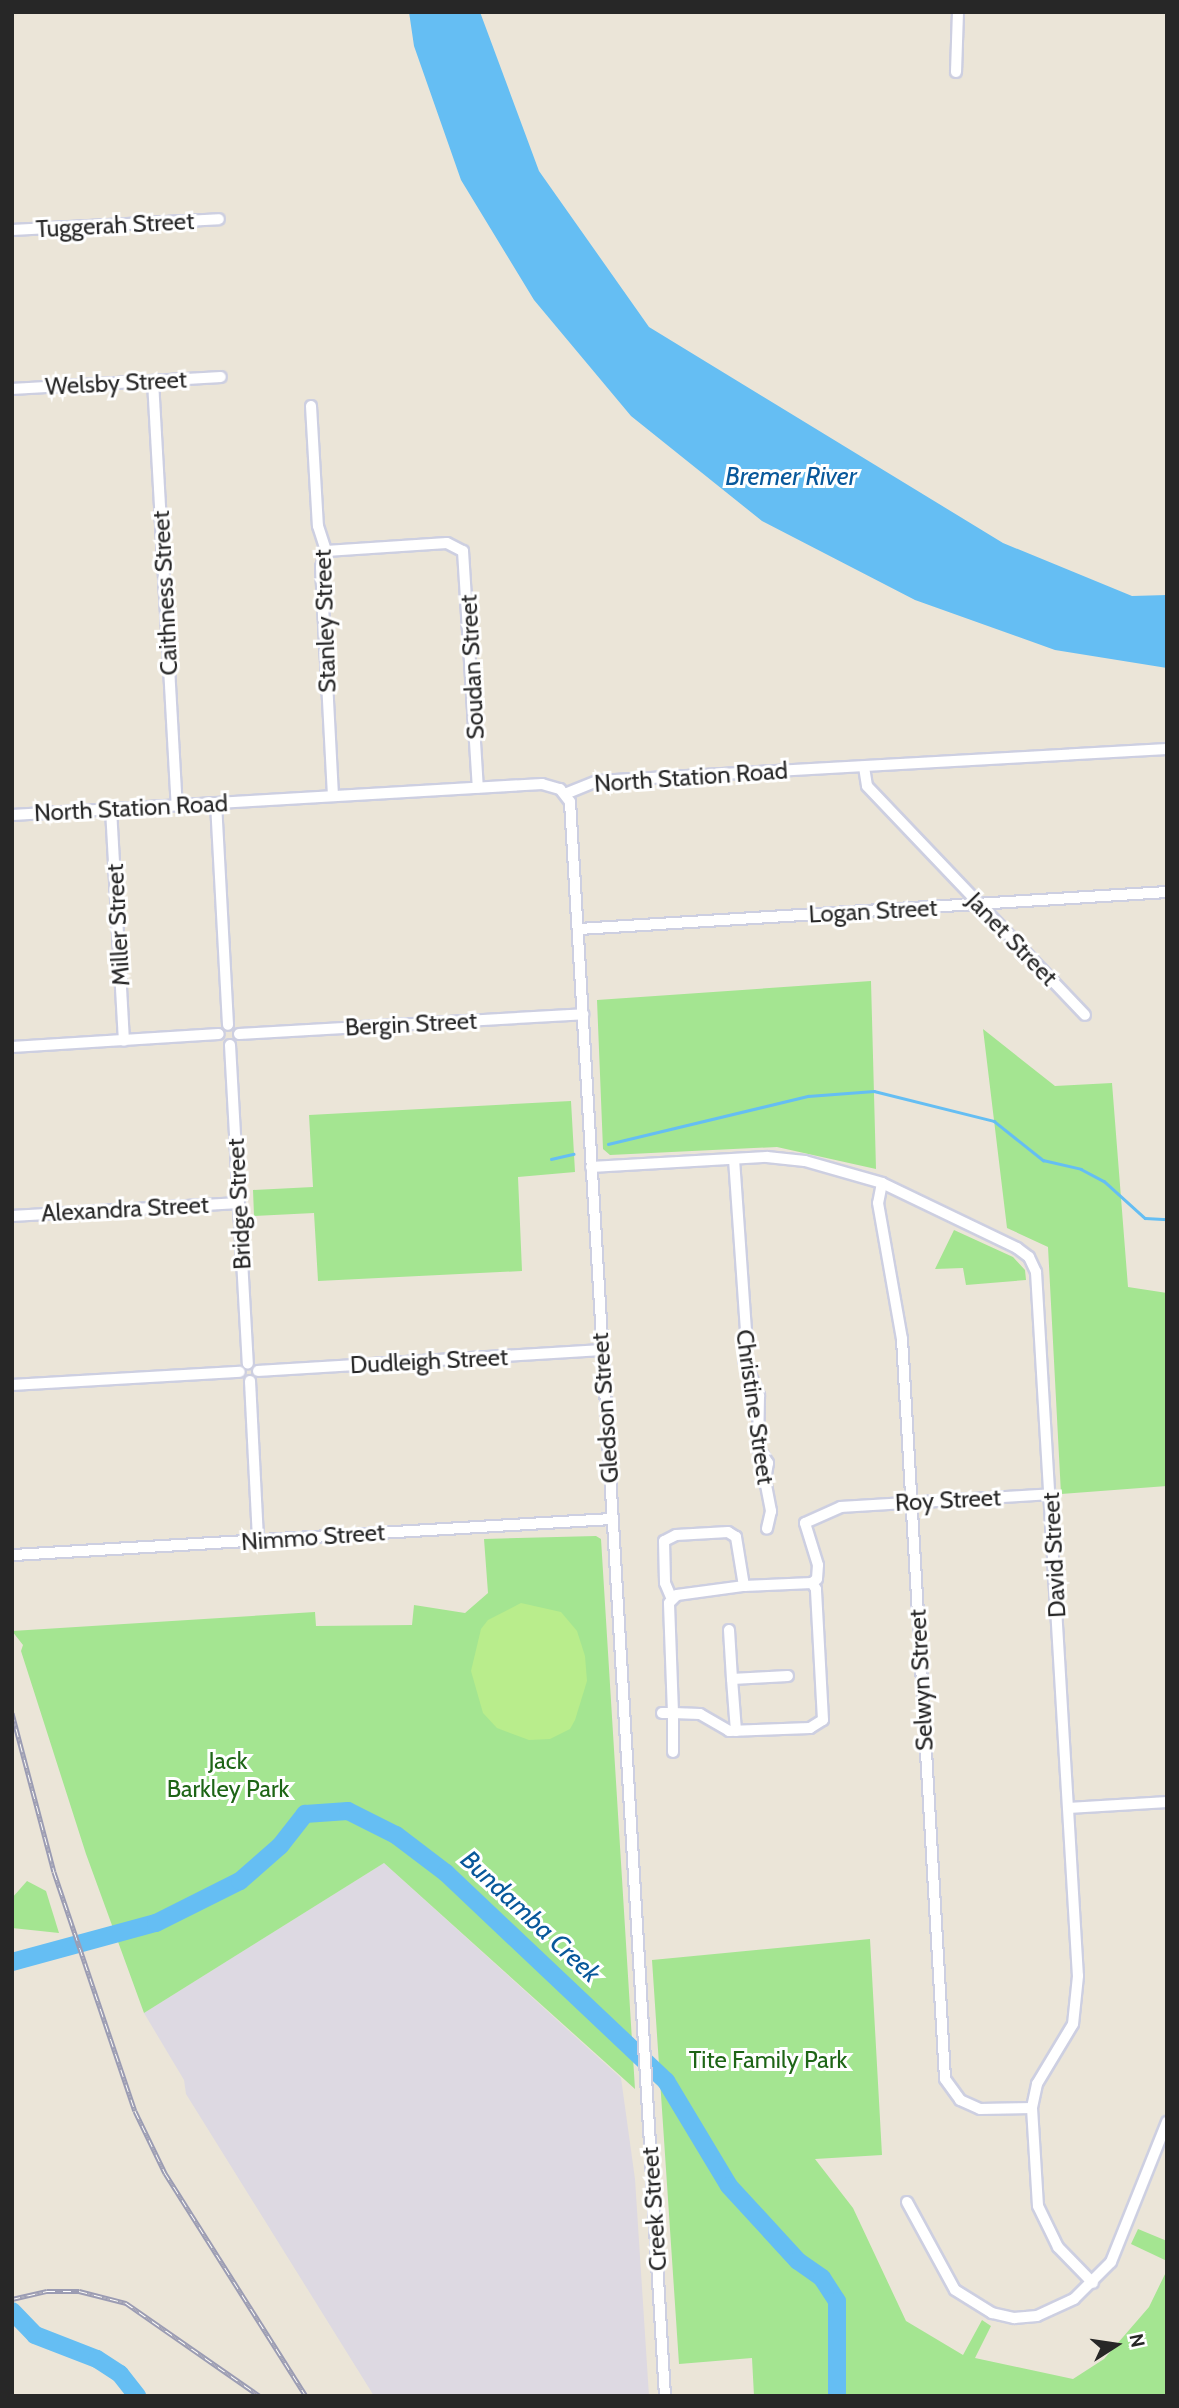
<!DOCTYPE html>
<html>
<head>
<meta charset="utf-8">
<style>
  body { margin:0 }
  #map { position:relative; width:1179px; height:2408px; overflow:hidden; background:#ebe5d8; font-family:Cabin,sans-serif }
  div>[style] { position:absolute }
  [style*='--x'] { left:calc(var(--x)*1px); top:calc(var(--y)*1px); width:calc(var(--w)*1px); rotate:calc(var(--a)*1deg) }
  .industrial>* { inset:0; background:#ddd9e2 }
  .green>* { inset:0; background:#a4e591 }
  .pitch>* { inset:0; background:#b9ed8c }
  .water>* { inset:0; background:#65bef3 }
  .stream>* { height:2.5px; margin:-1.25px; padding:0 1.25px; transform-origin:1.25px; border-radius:1.25px; background:#65bef3 }
  .river>* { height:18px; margin:-9px; padding:0 9px; transform-origin:9px; border-radius:9px; background:#65bef3 }
  .roads { filter:drop-shadow(2px 0 #cdcfe1) drop-shadow(-2px 0 #cdcfe1) drop-shadow(0 2px #cdcfe1) drop-shadow(0 -2px #cdcfe1) }
  .minor>* { height:10px; margin:-5px; padding:0 5px; transform-origin:5px; border-radius:5px; background:#fff }
  .rail>* { height:5px; margin-top:-2.5px; transform-origin:0; background:repeating-linear-gradient(90deg,#fff 0 8px,#9b9cb3 0 16px); box-sizing:border-box; border-block:2px solid #9b9cb3 }
  span { translate:-50% -50%; white-space:nowrap; text-align:center; line-height:1.15; -webkit-text-stroke:6px #fff; paint-order:stroke }
  .street-label { font-size:24px; color:#272727 }
  .park-label { font-size:24px; color:#1e6516 }
  .water-label { font-size:26px; color:#08589b; font-style:italic }
  .frame { position:absolute; inset:0; border:14px solid #272727; pointer-events:none }
  .north { position:absolute; left:1081px; top:2310px; width:70px; height:70px; -webkit-text-stroke:5px #fff; paint-order:stroke; rotate:78deg; font-size:19px; font-weight:700; line-height:28px; text-align:center; color:#272727 }
  .north::after { content:''; display:block; margin:auto; width:24px; height:32px; background:#272727; clip-path:polygon(50% 0,100% 100%,50% 72%,0 100%) }
</style>
</head>
<body>
<div id="map">
  <div class="industrial">
    <i style="clip-path:polygon(384px 1863px,621px 2078px,635px 2179px,649px 2396px,374px 2396px,186px 2094px,184px 2080px,144px 2013px)"></i>
  </div>
  <div class="green">
    <i style="clip-path:polygon(871px 981px,876px 1169px,777px 1147px,610px 1155px,603px 1149px,597px 1000px)"></i>
    <i style="clip-path:polygon(983px 1029px,1055px 1086px,1112px 1083px,1128px 1287px,1167px 1293px,1167px 1486px,1061px 1494px,1048px 1247px,1007px 1228px)"></i>
    <i style="clip-path:polygon(571px 1101px,575px 1172px,518px 1177px,522px 1271px,318px 1281px,314px 1213px,254px 1216px,253px 1190px,313px 1187px,309px 1115px)"></i>
    <i style="clip-path:polygon(954px 1230px,1013px 1257px,1025px 1270px,1026px 1280px,966px 1285px,963px 1268px,935px 1269px)"></i>
    <i style="clip-path:polygon(596px 1536px,601px 1539px,635px 2089px,384px 1863px,144px 2013px,86px 1854px,21px 1651px,23px 1645px,12px 1631px,315px 1612px,316px 1626px,412px 1625px,414px 1605px,465px 1613px,488px 1593px,484px 1539px)"></i>
    <i style="clip-path:polygon(27px 1881px,46px 1891px,59px 1933px,12px 1928px,12px 1898px)"></i>
    <i style="clip-path:polygon(870px 1939px,882px 2155px,815px 2159px,853px 2208px,906px 2321px,963px 2355px,982px 2320px,991px 2326px,975px 2358px,1073px 2379px,1104px 2359px,1149px 2307px,1167px 2270px,1167px 2396px,754px 2396px,752px 2358px,679px 2364px,652px 1960px)"></i>
    <i style="clip-path:polygon(1138px 2229px,1167px 2241px,1167px 2261px,1131px 2244px)"></i>
  </div>
  <div class="pitch">
    <i style="clip-path:polygon(521px 1603px,561px 1612px,577px 1631px,585px 1656px,587px 1681px,575px 1720px,570px 1729px,550px 1739px,529px 1740px,497px 1728px,483px 1713px,471px 1671px,481px 1629px,488px 1620px)"></i>
  </div>
  <div class="water">
    <i style="clip-path:polygon(409px 12px,480px 12px,539px 171px,649px 327px,1003px 543px,1132px 596px,1167px 595px,1167px 668px,1055px 650px,915px 600px,762px 521px,631px 416px,534px 300px,461px 180px,414px 46px)"></i>
  </div>
  <div class="stream">
    <i style="--x:608;--y:1144;--w:206;--a:-13.5"></i>
    <i style="--x:808;--y:1096;--w:66;--a:-4.3"></i>
    <i style="--x:874;--y:1091;--w:124;--a:14"></i>
    <i style="--x:994;--y:1121;--w:63;--a:38.5"></i>
    <i style="--x:1043;--y:1160;--w:39;--a:13"></i>
    <i style="--x:1081;--y:1169;--w:26;--a:28"></i>
    <i style="--x:1104;--y:1181;--w:55;--a:42.1"></i>
    <i style="--x:1145;--y:1218;--w:22;--a:3"></i>
    <i style="--x:551;--y:1159;--w:23;--a:-13"></i>
  </div>
  <div class="river">
    <i style="--x:12;--y:1962;--w:149;--a:-15.2"></i>
    <i style="--x:156;--y:1923;--w:94;--a:-26.6"></i>
    <i style="--x:240;--y:1881;--w:53;--a:-41.2"></i>
    <i style="--x:280;--y:1846;--w:41;--a:-52"></i>
    <i style="--x:305;--y:1814;--w:43;--a:-4"></i>
    <i style="--x:348;--y:1811;--w:54;--a:26.6"></i>
    <i style="--x:396;--y:1835;--w:63;--a:37.2"></i>
    <i style="--x:446;--y:1873;--w:303;--a:43.4"></i>
    <i style="--x:666;--y:2081;--w:122;--a:59"></i>
    <i style="--x:729;--y:2186;--w:102;--a:47.4"></i>
    <i style="--x:798;--y:2261;--w:29;--a:35"></i>
    <i style="--x:822;--y:2278;--w:27;--a:57"></i>
    <i style="--x:837;--y:2301;--w:95;--a:90"></i>
    <i style="--x:12;--y:2311;--w:33;--a:46"></i>
    <i style="--x:35;--y:2335;--w:66;--a:21.2"></i>
    <i style="--x:97;--y:2359;--w:27;--a:33"></i>
    <i style="--x:120;--y:2374;--w:28;--a:52"></i>
  </div>
  <div class="roads">
    <div class="minor">
      <i style="--x:956;--y:72;--w:60;--a:-88.1"></i>
      <i style="--x:12;--y:230;--w:207;--a:-3"></i>
      <i style="--x:153;--y:381;--w:425;--a:86.8"></i>
      <i style="--x:12;--y:389;--w:209;--a:-3.3"></i>
      <i style="--x:311;--y:406;--w:120;--a:86.7"></i>
      <i style="--x:318;--y:526;--w:26;--a:72"></i>
      <i style="--x:326;--y:551;--w:17;--a:107"></i>
      <i style="--x:321;--y:567;--w:229;--a:87"></i>
      <i style="--x:326;--y:551;--w:121;--a:-3.8"></i>
      <i style="--x:447;--y:543;--w:18;--a:27"></i>
      <i style="--x:463;--y:551;--w:237;--a:86.4"></i>
      <i style="--x:864;--y:767;--w:19;--a:81"></i>
      <i style="--x:867;--y:786;--w:316;--a:46.4"></i>
      <i style="--x:565;--y:794;--w:35;--a:-22"></i>
      <i style="--x:597;--y:781;--w:571;--a:-3.21"></i>
      <i style="--x:216;--y:803;--w:222;--a:86.9"></i>
      <i style="--x:111;--y:809;--w:232;--a:86.8"></i>
      <i style="--x:12;--y:815;--w:531;--a:-3.35"></i>
      <i style="--x:542;--y:784;--w:19;--a:16"></i>
      <i style="--x:560;--y:789;--w:16;--a:52"></i>
      <i style="--x:570;--y:802;--w:1597;--a:86.59"></i>
      <i style="--x:579;--y:929;--w:589;--a:-3.6"></i>
      <i style="--x:239;--y:1034;--w:345;--a:-3.3"></i>
      <i style="--x:230;--y:1045;--w:319;--a:86.8"></i>
      <i style="--x:12;--y:1047;--w:207;--a:-3.6"></i>
      <i style="--x:734;--y:1159;--w:187;--a:86"></i>
      <i style="--x:747;--y:1346;--w:14;--a:102"></i>
      <i style="--x:744;--y:1360;--w:39;--a:67"></i>
      <i style="--x:759;--y:1396;--w:52;--a:91.1"></i>
      <i style="--x:758;--y:1448;--w:18;--a:56"></i>
      <i style="--x:768;--y:1463;--w:17;--a:100"></i>
      <i style="--x:765;--y:1480;--w:32;--a:79"></i>
      <i style="--x:771;--y:1511;--w:18;--a:103"></i>
      <i style="--x:591;--y:1167;--w:176;--a:-3.3"></i>
      <i style="--x:767;--y:1157;--w:38;--a:6"></i>
      <i style="--x:805;--y:1161;--w:80;--a:15.9"></i>
      <i style="--x:882;--y:1183;--w:150;--a:25.7"></i>
      <i style="--x:1017;--y:1248;--w:15;--a:37"></i>
      <i style="--x:1029;--y:1257;--w:17;--a:65"></i>
      <i style="--x:1036;--y:1272;--w:705;--a:86.59"></i>
      <i style="--x:1078;--y:1976;--w:48;--a:95.9"></i>
      <i style="--x:1073;--y:2024;--w:70;--a:121"></i>
      <i style="--x:1037;--y:2084;--w:25;--a:102"></i>
      <i style="--x:1032;--y:2108;--w:98;--a:86.5"></i>
      <i style="--x:1038;--y:2206;--w:46;--a:64"></i>
      <i style="--x:1058;--y:2247;--w:50;--a:45.8"></i>
      <i style="--x:882;--y:1183;--w:20;--a:101"></i>
      <i style="--x:878;--y:1203;--w:138;--a:80"></i>
      <i style="--x:902;--y:1339;--w:741;--a:86.67"></i>
      <i style="--x:945;--y:2079;--w:26;--a:54"></i>
      <i style="--x:960;--y:2100;--w:22;--a:24"></i>
      <i style="--x:980;--y:2109;--w:52;--a:-1.1"></i>
      <i style="--x:12;--y:1216;--w:227;--a:-3.3"></i>
      <i style="--x:258;--y:1371;--w:344;--a:-3.5"></i>
      <i style="--x:250;--y:1381;--w:159;--a:87.1"></i>
      <i style="--x:12;--y:1385;--w:228;--a:-3.3"></i>
      <i style="--x:14;--y:1555;--w:599;--a:-3.45"></i>
      <i style="--x:812;--y:1583;--w:6;--a:-39"></i>
      <i style="--x:817;--y:1579;--w:14;--a:-86"></i>
      <i style="--x:818;--y:1565;--w:44;--a:-107.2"></i>
      <i style="--x:805;--y:1523;--w:39;--a:-24"></i>
      <i style="--x:841;--y:1507;--w:210;--a:-3.5"></i>
      <i style="--x:729;--y:1630;--w:49;--a:86.5"></i>
      <i style="--x:662;--y:1713;--w:11;--a:0"></i>
      <i style="--x:673;--y:1713;--w:110;--a:-92.1"></i>
      <i style="--x:669;--y:1603;--w:11;--a:-45"></i>
      <i style="--x:677;--y:1595;--w:68;--a:-7.7"></i>
      <i style="--x:744;--y:1586;--w:50;--a:-99.3"></i>
      <i style="--x:736;--y:1537;--w:9;--a:-148"></i>
      <i style="--x:728;--y:1532;--w:52;--a:176.7"></i>
      <i style="--x:676;--y:1535;--w:13;--a:153"></i>
      <i style="--x:664;--y:1541;--w:42;--a:88.6"></i>
      <i style="--x:665;--y:1583;--w:15;--a:67"></i>
      <i style="--x:736;--y:1731;--w:52;--a:-94.4"></i>
      <i style="--x:732;--y:1679;--w:56;--a:-3.1"></i>
      <i style="--x:673;--y:1752;--w:39;--a:-90"></i>
      <i style="--x:673;--y:1713;--w:27;--a:2"></i>
      <i style="--x:700;--y:1714;--w:34;--a:30"></i>
      <i style="--x:729;--y:1731;--w:81;--a:-2.1"></i>
      <i style="--x:810;--y:1728;--w:15;--a:-32"></i>
      <i style="--x:823;--y:1720;--w:131;--a:-93.1"></i>
      <i style="--x:816;--y:1589;--w:7;--a:-124"></i>
      <i style="--x:812;--y:1583;--w:68;--a:177.5"></i>
      <i style="--x:1069;--y:1808;--w:98;--a:-3.5"></i>
      <i style="--x:907;--y:2202;--w:100;--a:61.4"></i>
      <i style="--x:955;--y:2290;--w:44;--a:31.9"></i>
      <i style="--x:992;--y:2313;--w:23;--a:13"></i>
      <i style="--x:1014;--y:2318;--w:23;--a:-5"></i>
      <i style="--x:1037;--y:2316;--w:41;--a:-24.7"></i>
      <i style="--x:1074;--y:2299;--w:52;--a:-45"></i>
      <i style="--x:1111;--y:2262;--w:151;--a:-68.2"></i>
    </div>
  </div>
  <div class="rail">
    <i style="--x:12;--y:1713;--w:164;--a:75.2"></i>
    <i style="--x:54;--y:1872;--w:252;--a:71.3"></i>
    <i style="--x:135;--y:2111;--w:69;--a:64.2"></i>
    <i style="--x:165;--y:2173;--w:264;--a:57.7"></i>
    <i style="--x:12;--y:2299;--w:36;--a:-13"></i>
    <i style="--x:47;--y:2291;--w:32;--a:0"></i>
    <i style="--x:79;--y:2291;--w:49;--a:14.3"></i>
    <i style="--x:126;--y:2303;--w:163;--a:34.8"></i>
  </div>
  <div class="street-label">
    <span style="left:115px;top:225px;rotate:-3deg">Tuggerah Street</span>
    <span style="left:116px;top:383px;rotate:-3deg">Welsby Street</span>
    <span style="left:165px;top:593px;rotate:-93deg">Caithness Street</span>
    <span style="left:325px;top:621px;rotate:-92deg">Stanley Street</span>
    <span style="left:472px;top:667px;rotate:-93deg">Soudan Street</span>
    <span style="left:691px;top:777px;rotate:-4deg">North Station Road</span>
    <span style="left:131px;top:808px;rotate:-3deg">North Station Road</span>
    <span style="left:873px;top:911px;rotate:-3deg">Logan Street</span>
    <span style="left:118px;top:925px;rotate:-93deg">Miller Street</span>
    <span style="left:1012px;top:939px;rotate:46deg">Janet Street</span>
    <span style="left:411px;top:1024px;rotate:-3deg">Bergin Street</span>
    <span style="left:239px;top:1204px;rotate:-93deg">Bridge Street</span>
    <span style="left:125px;top:1209px;rotate:-3deg">Alexandra Street</span>
    <span style="left:429px;top:1361px;rotate:-3deg">Dudleigh Street</span>
    <span style="left:755px;top:1407px;rotate:82deg">Christine Street</span>
    <span style="left:605px;top:1408px;rotate:-94deg">Gledson Street</span>
    <span style="left:948px;top:1500px;rotate:-3deg">Roy Street</span>
    <span style="left:313px;top:1537px;rotate:-4deg">Nimmo Street</span>
    <span style="left:1054px;top:1555px;rotate:-93deg">David Street</span>
    <span style="left:921px;top:1680px;rotate:-93deg">Selwyn Street</span>
    <span style="left:654px;top:2209px;rotate:-94deg">Creek Street</span>
  </div>
  <div class="park-label">
    <span style="left:228px;top:1775px">Jack<br>Barkley Park</span>
    <span style="left:768px;top:2060px">Tite Family Park</span>
  </div>
  <div class="water-label">
    <span style="left:791px;top:477px">Bremer River</span>
    <span style="left:530px;top:1917px;rotate:43deg">Bundamba Creek</span>
  </div>
  <div class="frame"></div>
  <div class="north">N</div>
</div>
</body>
</html>
